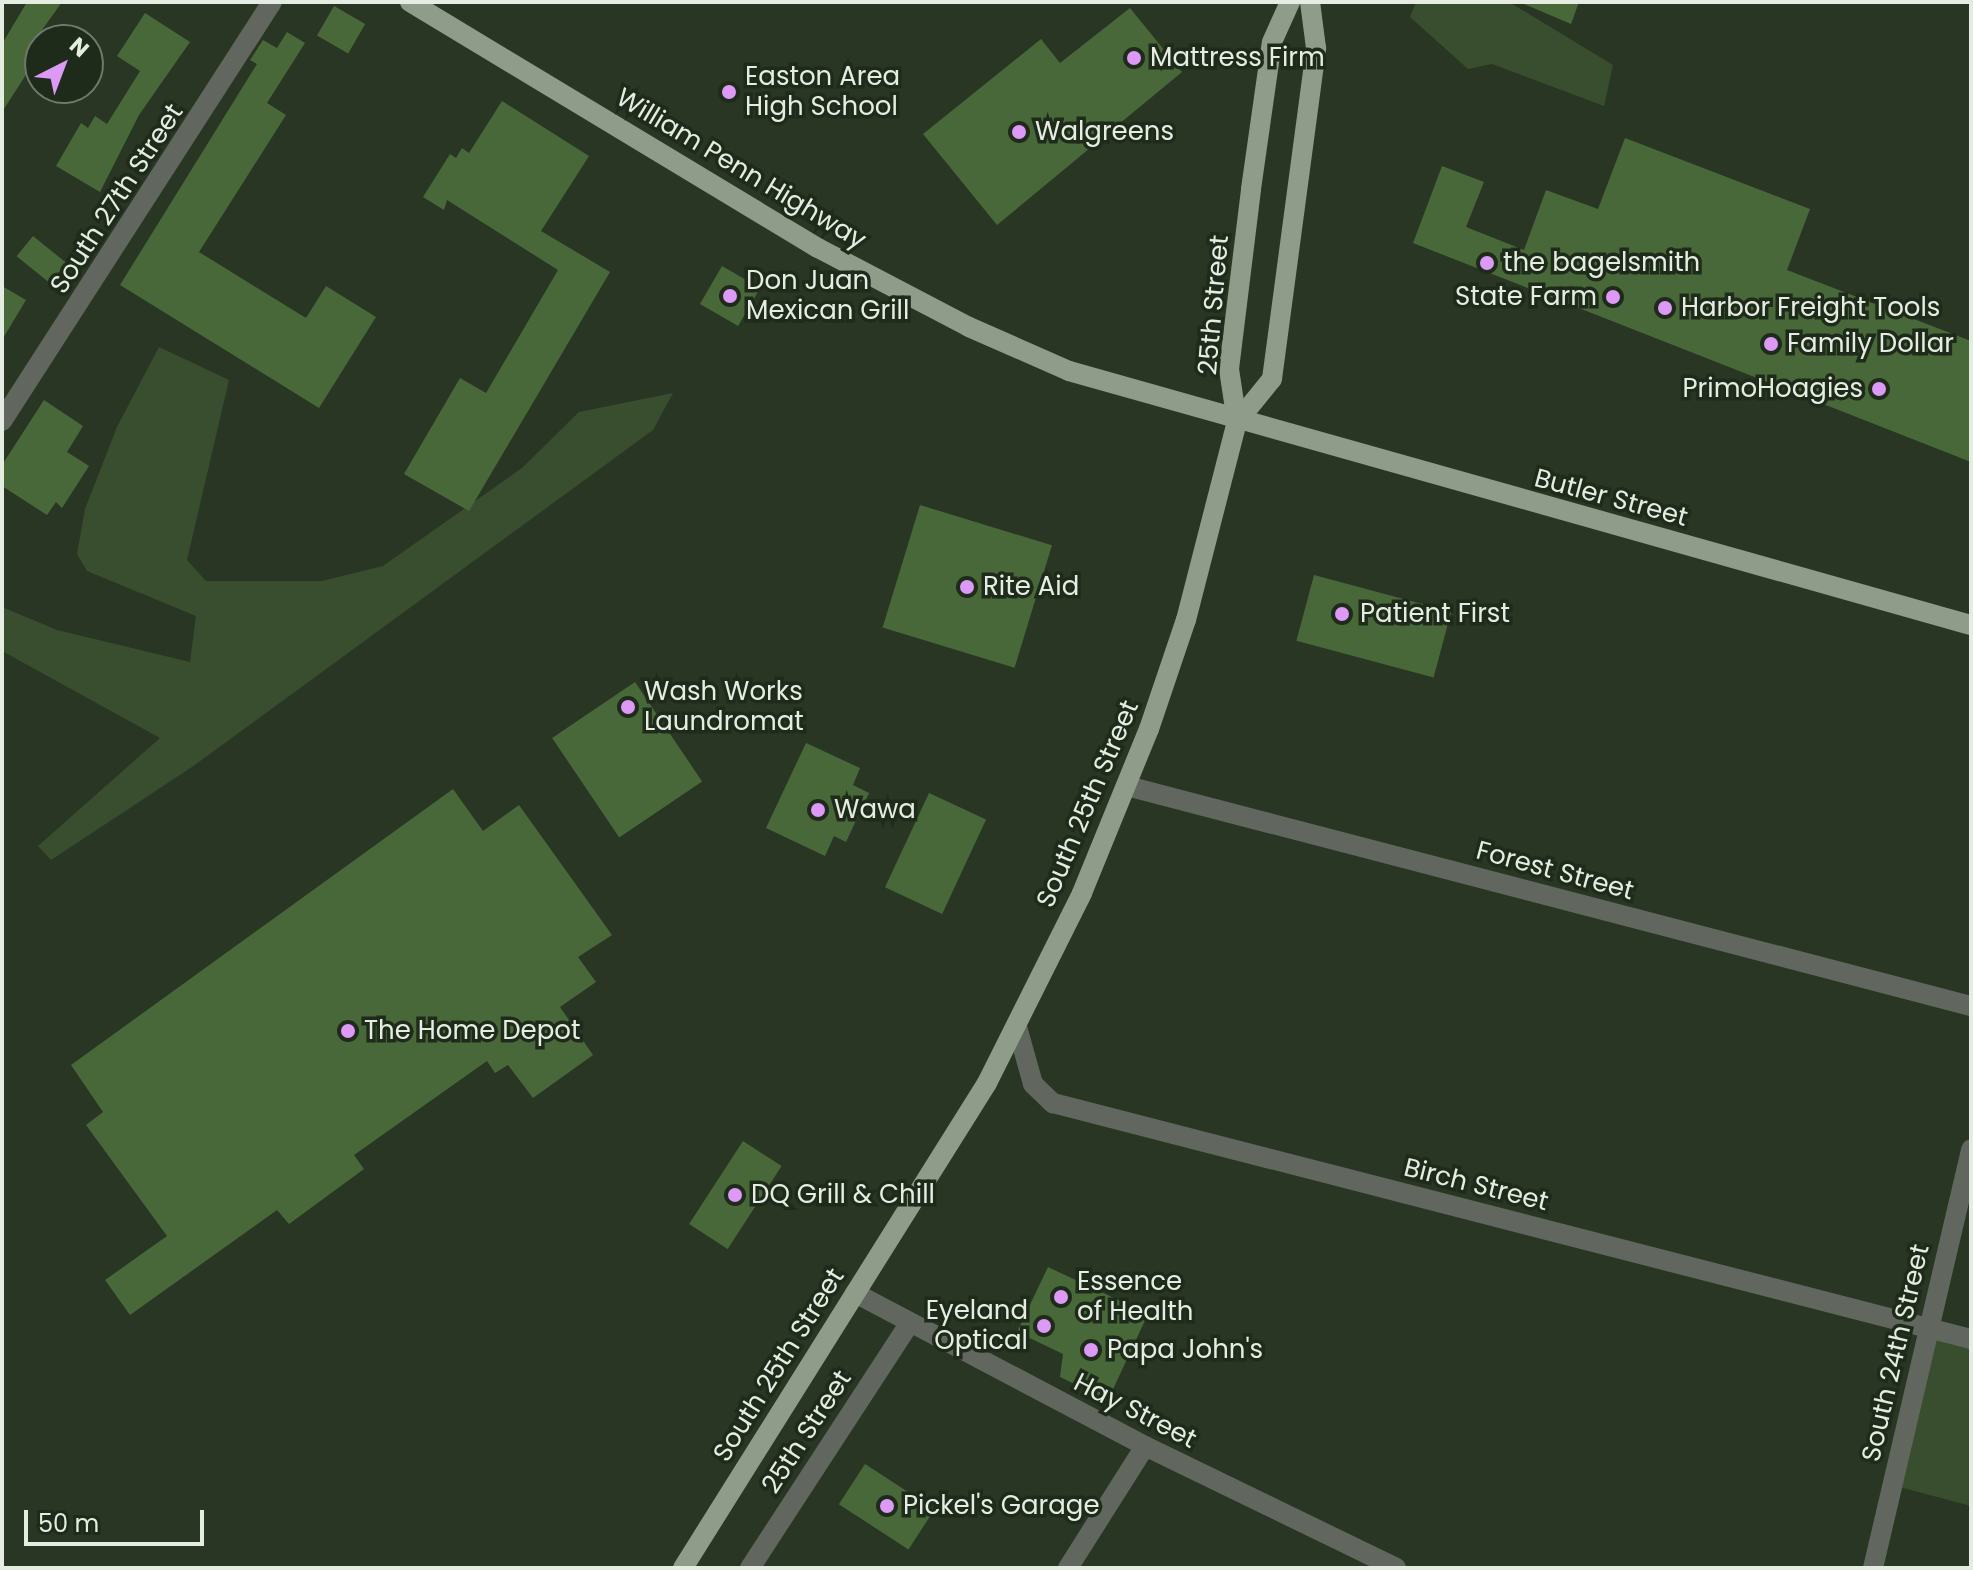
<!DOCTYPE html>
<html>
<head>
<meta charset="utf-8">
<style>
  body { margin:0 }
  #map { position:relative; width:1973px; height:1570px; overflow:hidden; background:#293624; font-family:Poppins,sans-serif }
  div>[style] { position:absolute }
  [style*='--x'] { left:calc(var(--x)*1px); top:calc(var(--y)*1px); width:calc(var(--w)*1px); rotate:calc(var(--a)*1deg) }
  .green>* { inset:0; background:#384e2f }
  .building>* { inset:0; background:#48683a; transform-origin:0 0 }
  .minor>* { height:20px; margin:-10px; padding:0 10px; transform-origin:10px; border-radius:10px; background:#61675e }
  .primary>* { height:20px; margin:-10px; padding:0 10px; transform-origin:10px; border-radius:10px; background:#8f9c8a }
  .dots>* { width:22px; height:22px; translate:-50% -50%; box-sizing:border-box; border:4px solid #1f2b1a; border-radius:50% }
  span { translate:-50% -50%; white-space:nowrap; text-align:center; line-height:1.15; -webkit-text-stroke:7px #1f2b1a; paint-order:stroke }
  .poi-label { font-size:26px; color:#e5ede2 }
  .left { translate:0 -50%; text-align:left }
  .right { translate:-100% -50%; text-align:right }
  .street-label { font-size:26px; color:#e5ede2 }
  .frame { position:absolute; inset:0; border:4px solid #e5ede2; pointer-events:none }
  .north { position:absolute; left:24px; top:24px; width:80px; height:80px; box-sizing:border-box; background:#1f2b1a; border:2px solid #6e796a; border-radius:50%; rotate:42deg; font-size:22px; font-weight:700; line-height:32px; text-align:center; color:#e5ede2 }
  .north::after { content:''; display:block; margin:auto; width:28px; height:36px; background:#dc99f5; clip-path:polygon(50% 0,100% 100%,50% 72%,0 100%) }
  .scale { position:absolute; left:24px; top:1510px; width:180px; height:36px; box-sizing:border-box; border:4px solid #e5ede2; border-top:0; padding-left:10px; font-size:24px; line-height:28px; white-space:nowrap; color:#e5ede2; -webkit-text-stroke:6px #1f2b1a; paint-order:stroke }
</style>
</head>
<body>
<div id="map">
  <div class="green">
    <i style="clip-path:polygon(1416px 2px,1509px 2px,1613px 65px,1604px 106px,1492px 64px,1468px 69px,1410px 17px)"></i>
    <i style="clip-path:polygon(159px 347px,229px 380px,187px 560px,206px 581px,322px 581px,383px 566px,522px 468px,579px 412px,673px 393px,653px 430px,192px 767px,51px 860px,38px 846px,160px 738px,2px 651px,2px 607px,57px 630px,190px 662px,196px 616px,87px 571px,77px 554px,85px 509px,117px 427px)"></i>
    <i style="clip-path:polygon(1928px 1328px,1971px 1339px,1971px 1506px,1892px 1485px)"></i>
  </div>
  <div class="building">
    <i style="clip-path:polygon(27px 2px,62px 2px,42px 30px,50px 35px,40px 40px,40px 53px,2px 112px,2px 44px)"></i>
    <i style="clip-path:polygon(1519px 2px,1579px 2px,1571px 24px)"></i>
    <i style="left:334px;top:6px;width:36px;height:34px;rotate:30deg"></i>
    <i style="clip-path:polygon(1130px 8px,1182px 72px,997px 225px,923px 134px,1041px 39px,1060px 63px)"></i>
    <i style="clip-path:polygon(145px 13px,190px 42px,139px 115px,100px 192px,56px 166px,81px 123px,88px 128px,95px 116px,107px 124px,140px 71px,117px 56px)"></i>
    <i style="clip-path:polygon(287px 32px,305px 43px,267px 103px,286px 115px,199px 252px,306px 318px,326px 286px,376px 317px,319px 408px,120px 285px,257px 64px,250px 60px,263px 40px,277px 48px)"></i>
    <i style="clip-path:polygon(502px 101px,589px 156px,541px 231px,610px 272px,469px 511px,404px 474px,460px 378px,486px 393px,558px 270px,447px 200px,444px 210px,423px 197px,450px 154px,456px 158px,462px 148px,469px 153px)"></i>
    <i style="clip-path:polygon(1625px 138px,1810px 209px,1787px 270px,1971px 341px,1971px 462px,1413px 243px,1442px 166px,1484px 182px,1466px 227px,1524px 250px,1546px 190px,1598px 209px)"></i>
    <i style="left:33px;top:236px;width:43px;height:26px;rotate:39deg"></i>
    <i style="left:722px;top:266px;width:44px;height:44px;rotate:30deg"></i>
    <i style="clip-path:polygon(2px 286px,26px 300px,2px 340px)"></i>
    <i style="clip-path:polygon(44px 400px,83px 426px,67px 452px,89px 466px,62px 508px,56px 502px,47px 515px,2px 486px,2px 465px)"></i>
    <i style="left:920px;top:505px;width:138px;height:128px;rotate:17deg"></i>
    <i style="left:1314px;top:575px;width:142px;height:68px;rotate:15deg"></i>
    <i style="left:635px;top:682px;width:120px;height:100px;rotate:56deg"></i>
    <i style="clip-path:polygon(806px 743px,860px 768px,853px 785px,869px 793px,846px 842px,834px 836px,825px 856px,766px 828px)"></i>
    <i style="clip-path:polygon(453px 789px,483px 831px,519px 805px,612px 935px,578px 957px,596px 982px,560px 1007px,593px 1055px,533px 1098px,508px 1065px,495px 1073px,487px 1061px,354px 1155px,364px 1169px,289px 1224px,277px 1210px,130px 1315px,105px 1280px,167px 1236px,86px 1125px,103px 1112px,71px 1065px)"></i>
    <i style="left:929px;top:793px;width:63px;height:104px;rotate:25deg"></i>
    <i style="left:743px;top:1141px;width:46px;height:99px;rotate:33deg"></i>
    <i style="clip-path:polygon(1048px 1267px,1148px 1314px,1108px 1400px,1060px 1377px,1063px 1354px,1017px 1332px)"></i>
    <i style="left:865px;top:1464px;width:83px;height:48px;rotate:33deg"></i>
  </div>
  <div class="minor">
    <i style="--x:2;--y:421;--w:498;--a:-57.2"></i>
    <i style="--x:1127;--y:786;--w:872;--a:14.61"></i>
    <i style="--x:1017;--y:1027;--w:59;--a:74.3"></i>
    <i style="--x:1033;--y:1084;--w:28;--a:44"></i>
    <i style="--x:1053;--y:1103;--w:948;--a:14.42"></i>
    <i style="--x:855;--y:1293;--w:328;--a:27.8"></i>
    <i style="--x:1145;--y:1446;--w:279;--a:25.9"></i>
    <i style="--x:750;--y:1568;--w:291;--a:-56.9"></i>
    <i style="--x:1068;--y:1568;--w:144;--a:-57.7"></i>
    <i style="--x:1873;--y:1568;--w:430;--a:-76.8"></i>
  </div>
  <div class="primary">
    <i style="--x:410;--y:2;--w:476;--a:31.1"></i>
    <i style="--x:818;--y:248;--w:170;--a:27.6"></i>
    <i style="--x:969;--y:327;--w:109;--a:23.7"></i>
    <i style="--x:1069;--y:371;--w:937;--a:15.73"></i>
    <i style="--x:1237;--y:422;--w:55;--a:-50.9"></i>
    <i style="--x:1272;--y:379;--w:334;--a:-82.4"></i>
    <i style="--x:1316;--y:48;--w:46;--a:-97.4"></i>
    <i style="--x:683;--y:1568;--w:572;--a:-57.92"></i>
    <i style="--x:987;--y:1083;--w:212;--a:-63.4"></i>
    <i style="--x:1082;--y:893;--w:177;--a:-67.8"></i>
    <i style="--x:1149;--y:729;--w:115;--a:-71.3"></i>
    <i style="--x:1186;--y:620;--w:204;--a:-75.6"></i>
    <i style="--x:1237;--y:422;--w:54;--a:-98.6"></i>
    <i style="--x:1229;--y:369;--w:181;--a:-83"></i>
    <i style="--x:1251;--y:189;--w:148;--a:-81.9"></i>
    <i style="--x:1272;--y:42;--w:44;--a:-65.8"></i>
  </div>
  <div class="dots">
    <i style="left:1134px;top:58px;background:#dc99f5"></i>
    <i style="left:729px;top:92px;background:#dc99f5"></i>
    <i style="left:1019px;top:132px;background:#dc99f5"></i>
    <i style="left:1487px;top:263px;background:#dc99f5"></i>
    <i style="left:730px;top:296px;background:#dc99f5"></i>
    <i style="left:1613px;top:297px;background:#dc99f5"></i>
    <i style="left:1665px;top:308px;background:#dc99f5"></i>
    <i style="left:1771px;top:344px;background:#dc99f5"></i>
    <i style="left:1879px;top:389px;background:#dc99f5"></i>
    <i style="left:967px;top:587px;background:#dc99f5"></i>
    <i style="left:1342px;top:614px;background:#dc99f5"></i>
    <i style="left:628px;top:707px;background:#dc99f5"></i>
    <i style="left:818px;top:810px;background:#dc99f5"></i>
    <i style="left:348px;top:1031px;background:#dc99f5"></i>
    <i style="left:735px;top:1195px;background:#dc99f5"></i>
    <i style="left:1061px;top:1297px;background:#dc99f5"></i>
    <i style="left:1044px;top:1326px;background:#dc99f5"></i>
    <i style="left:1091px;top:1350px;background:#dc99f5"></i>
    <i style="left:887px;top:1506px;background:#dc99f5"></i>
  </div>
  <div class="poi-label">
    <span class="left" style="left:1150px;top:58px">Mattress Firm</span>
    <span class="left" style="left:745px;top:92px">Easton Area<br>High School</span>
    <span class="left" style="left:1035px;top:132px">Walgreens</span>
    <span class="left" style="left:1503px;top:263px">the bagelsmith</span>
    <span class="left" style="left:746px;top:296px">Don Juan<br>Mexican Grill</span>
    <span class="right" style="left:1597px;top:297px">State Farm</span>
    <span class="left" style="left:1681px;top:308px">Harbor Freight Tools</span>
    <span class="left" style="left:1787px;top:344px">Family Dollar</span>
    <span class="right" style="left:1863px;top:389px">PrimoHoagies</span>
    <span class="left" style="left:983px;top:587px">Rite Aid</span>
    <span class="left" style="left:1360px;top:614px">Patient First</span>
    <span class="left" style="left:644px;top:707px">Wash Works<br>Laundromat</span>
    <span class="left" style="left:834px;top:810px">Wawa</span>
    <span class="left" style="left:364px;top:1031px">The Home Depot</span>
    <span class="left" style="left:751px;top:1195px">DQ Grill &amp; Chill</span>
    <span class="left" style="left:1077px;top:1297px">Essence<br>of Health</span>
    <span class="right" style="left:1028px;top:1326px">Eyeland<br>Optical</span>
    <span class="left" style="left:1107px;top:1350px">Papa John's</span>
    <span class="left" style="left:903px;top:1506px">Pickel's Garage</span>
  </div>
  <div class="street-label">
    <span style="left:741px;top:169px;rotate:31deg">William Penn Highway</span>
    <span style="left:117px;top:199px;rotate:-57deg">South 27th Street</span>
    <span style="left:1214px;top:305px;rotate:-85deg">25th Street</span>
    <span style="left:1611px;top:498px;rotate:15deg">Butler Street</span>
    <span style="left:1088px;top:804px;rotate:-67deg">South 25th Street</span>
    <span style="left:1555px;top:871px;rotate:15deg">Forest Street</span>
    <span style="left:1476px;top:1185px;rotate:14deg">Birch Street</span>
    <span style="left:1896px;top:1353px;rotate:-77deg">South 24th Street</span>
    <span style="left:779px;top:1365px;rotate:-58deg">South 25th Street</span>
    <span style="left:1135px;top:1411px;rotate:27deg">Hay Street</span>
    <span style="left:807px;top:1432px;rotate:-57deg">25th Street</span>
  </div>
  <div class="frame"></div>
  <div class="north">N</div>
  <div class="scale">50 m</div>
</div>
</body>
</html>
